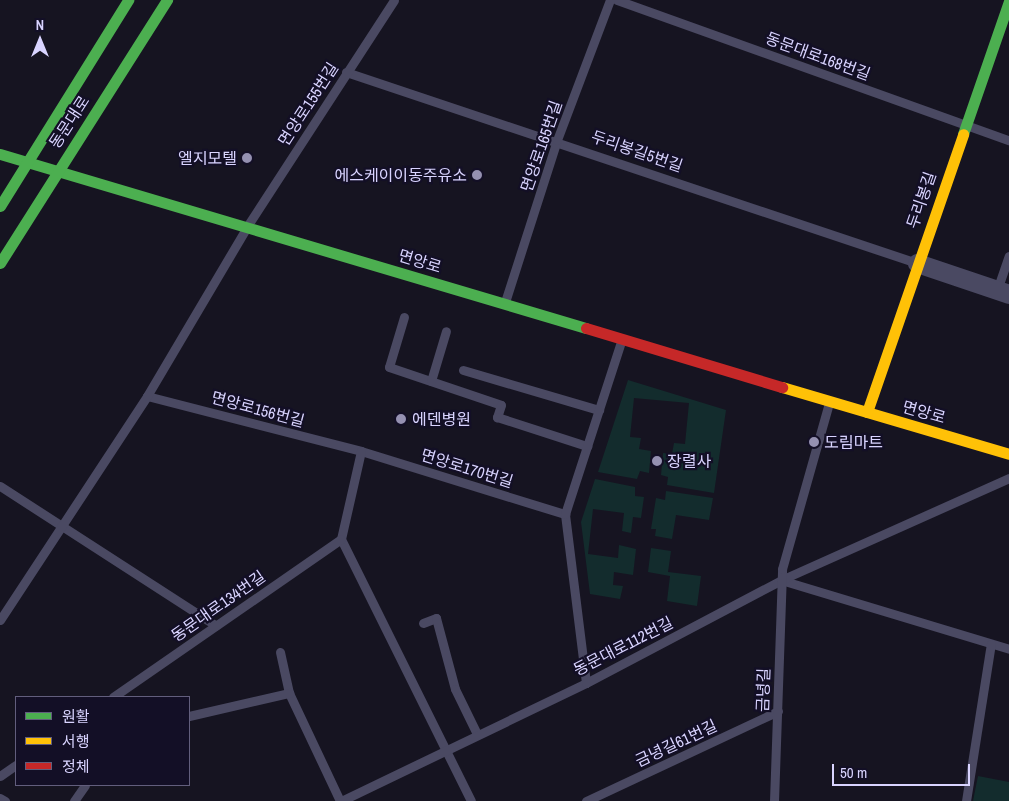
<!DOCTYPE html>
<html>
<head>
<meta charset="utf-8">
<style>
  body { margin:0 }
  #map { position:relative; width:1009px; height:801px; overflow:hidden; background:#161421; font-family:"Archivo Narrow","Noto Sans KR",sans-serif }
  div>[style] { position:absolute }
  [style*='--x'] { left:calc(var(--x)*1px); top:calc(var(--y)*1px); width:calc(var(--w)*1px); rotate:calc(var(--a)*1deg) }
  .green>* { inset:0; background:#132c2d }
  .lane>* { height:9px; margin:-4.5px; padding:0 4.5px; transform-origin:4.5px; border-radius:4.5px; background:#4a4962 }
  .street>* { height:19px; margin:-9.5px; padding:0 9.5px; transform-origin:9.5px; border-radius:9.5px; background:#4a4962 }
  .fast>* { height:11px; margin:-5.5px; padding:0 5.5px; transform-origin:5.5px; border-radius:5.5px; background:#4caf50 }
  .slow>* { height:11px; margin:-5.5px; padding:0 5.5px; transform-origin:5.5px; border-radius:5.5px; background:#ffc107 }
  .jam>* { height:11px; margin:-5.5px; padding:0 5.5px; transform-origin:5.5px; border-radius:5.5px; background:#c62828 }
  .dots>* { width:14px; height:14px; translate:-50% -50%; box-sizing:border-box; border:2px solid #130f26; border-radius:50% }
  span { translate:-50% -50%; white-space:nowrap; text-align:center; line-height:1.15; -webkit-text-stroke:4.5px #130f26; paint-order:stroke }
  .street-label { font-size:16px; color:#d9d4ff }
  .poi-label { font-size:16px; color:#d9d4ff }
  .right { translate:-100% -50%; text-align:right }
  .left { translate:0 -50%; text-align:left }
  .legend { position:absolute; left:15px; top:696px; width:175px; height:90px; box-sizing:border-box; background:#130f26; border:1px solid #625e7d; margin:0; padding:6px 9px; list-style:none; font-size:15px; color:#d9d4ff }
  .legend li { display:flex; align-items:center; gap:10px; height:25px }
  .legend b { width:25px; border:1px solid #625e7d }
  .north { position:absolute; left:15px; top:15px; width:50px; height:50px; -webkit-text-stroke:4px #130f26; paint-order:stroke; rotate:0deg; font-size:14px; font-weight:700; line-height:20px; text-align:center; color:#d9d4ff }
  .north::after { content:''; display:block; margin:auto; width:18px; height:22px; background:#d9d4ff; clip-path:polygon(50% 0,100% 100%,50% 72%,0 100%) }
  .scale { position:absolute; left:832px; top:764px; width:138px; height:22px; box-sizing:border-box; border:2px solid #d9d4ff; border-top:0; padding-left:6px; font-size:15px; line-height:18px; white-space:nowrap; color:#d9d4ff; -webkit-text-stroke:4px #130f26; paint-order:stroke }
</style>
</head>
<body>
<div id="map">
  <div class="green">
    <i style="clip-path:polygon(628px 380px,726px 410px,714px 493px,667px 485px,668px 477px,661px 475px,663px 453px,672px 454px,674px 443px,685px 444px,689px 403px,634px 398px,630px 437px,641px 438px,639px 449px,651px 451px,649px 473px,640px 471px,637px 479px,598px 472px)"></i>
    <i style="clip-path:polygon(595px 479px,635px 487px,635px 496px,644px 497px,641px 518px,633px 517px,631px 533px,622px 531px,624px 513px,593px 509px,588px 554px,618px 558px,619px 545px,636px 549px,633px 575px,614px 572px,613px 585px,623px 586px,620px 599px,590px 594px,581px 522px)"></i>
    <i style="clip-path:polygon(666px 491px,713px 498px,709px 520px,676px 515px,672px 539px,655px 536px,656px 529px,651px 529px,656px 498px,665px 500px)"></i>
    <i style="clip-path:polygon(651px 548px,671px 551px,668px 572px,701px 576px,697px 606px,667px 601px,670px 576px,648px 572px)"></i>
    <i style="clip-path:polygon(978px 776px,1009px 782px,1009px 801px,973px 801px)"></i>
  </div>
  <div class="lane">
    <i style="--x:617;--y:0;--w:416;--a:19.7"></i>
    <i style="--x:346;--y:72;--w:602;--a:18.5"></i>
    <i style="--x:997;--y:290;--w:36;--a:-71"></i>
    <i style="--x:505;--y:302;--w:170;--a:-72.2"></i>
    <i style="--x:557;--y:140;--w:150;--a:-69.3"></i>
    <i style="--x:404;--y:317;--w:52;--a:106.7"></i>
    <i style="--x:389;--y:367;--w:118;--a:18.7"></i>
    <i style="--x:501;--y:405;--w:13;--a:108"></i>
    <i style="--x:497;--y:417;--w:95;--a:17.9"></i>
    <i style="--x:463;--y:370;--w:142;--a:16.4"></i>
    <i style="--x:431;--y:381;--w:52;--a:-73.3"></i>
    <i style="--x:147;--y:396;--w:221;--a:14.4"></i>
    <i style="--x:361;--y:451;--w:214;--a:17.2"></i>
    <i style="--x:0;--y:486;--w:257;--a:32.9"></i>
    <i style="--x:341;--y:539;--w:292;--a:63.6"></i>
    <i style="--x:341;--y:539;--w:90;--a:-77.2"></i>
    <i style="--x:781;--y:580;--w:238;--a:16.8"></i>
    <i style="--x:0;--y:620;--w:268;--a:-56.7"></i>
    <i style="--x:147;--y:396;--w:199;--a:-59.4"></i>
    <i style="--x:248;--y:225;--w:268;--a:-57"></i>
    <i style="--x:423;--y:623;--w:14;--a:-21"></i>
    <i style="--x:436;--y:618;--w:73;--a:75"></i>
    <i style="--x:455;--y:689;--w:50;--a:63.9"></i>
    <i style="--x:280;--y:652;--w:42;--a:77.6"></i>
    <i style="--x:289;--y:693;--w:119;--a:64.7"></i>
    <i style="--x:586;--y:683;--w:170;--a:-97.1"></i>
    <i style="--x:565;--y:514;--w:181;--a:-72"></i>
    <i style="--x:113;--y:697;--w:277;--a:-34.7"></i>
    <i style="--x:189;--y:716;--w:103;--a:-13"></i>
    <i style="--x:0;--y:776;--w:19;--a:-35"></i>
    <i style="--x:0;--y:798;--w:6;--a:31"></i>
    <i style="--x:74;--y:801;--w:19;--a:-55"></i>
    <i style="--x:341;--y:801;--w:272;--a:-25.7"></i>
    <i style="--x:586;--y:683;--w:221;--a:-27.8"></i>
    <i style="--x:781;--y:580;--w:250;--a:-24.1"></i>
    <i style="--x:586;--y:801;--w:212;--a:-25.1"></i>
    <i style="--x:774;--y:801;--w:232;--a:-88"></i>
    <i style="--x:782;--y:569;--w:173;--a:-74.2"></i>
    <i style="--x:966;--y:801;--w:159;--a:-81"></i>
  </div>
  <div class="street">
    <i style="--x:917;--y:263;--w:97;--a:18.6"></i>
  </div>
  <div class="fast">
    <i style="--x:963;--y:134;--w:141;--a:-70.9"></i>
    <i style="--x:0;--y:154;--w:611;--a:16.54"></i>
    <i style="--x:0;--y:206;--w:243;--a:-58.1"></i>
    <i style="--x:0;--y:263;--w:312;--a:-57.6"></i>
  </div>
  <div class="slow">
    <i style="--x:782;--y:387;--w:237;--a:16.4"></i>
    <i style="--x:867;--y:412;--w:294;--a:-70.9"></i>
  </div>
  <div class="jam">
    <i style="--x:586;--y:328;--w:205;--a:16.8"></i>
  </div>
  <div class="dots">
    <i style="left:247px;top:158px;background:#9591b1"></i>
    <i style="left:477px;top:175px;background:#9591b1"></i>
    <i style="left:401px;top:419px;background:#9591b1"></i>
    <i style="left:814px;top:442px;background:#9591b1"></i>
    <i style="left:657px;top:461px;background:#9591b1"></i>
  </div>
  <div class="street-label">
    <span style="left:818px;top:56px;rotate:20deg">동문대로168번길</span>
    <span style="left:308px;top:104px;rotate:-57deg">면앙로155번길</span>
    <span style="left:69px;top:122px;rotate:-57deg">동문대로</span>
    <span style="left:541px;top:146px;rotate:-71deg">면앙로165번길</span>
    <span style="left:637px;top:151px;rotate:19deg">두리봉길5번길</span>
    <span style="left:921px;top:200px;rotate:-71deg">두리봉길</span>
    <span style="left:420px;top:261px;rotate:17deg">면앙로</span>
    <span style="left:258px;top:409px;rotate:15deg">면앙로156번길</span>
    <span style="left:924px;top:412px;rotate:16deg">면앙로</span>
    <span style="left:467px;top:468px;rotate:17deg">면앙로170번길</span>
    <span style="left:218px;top:606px;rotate:-35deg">동문대로134번길</span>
    <span style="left:623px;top:646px;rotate:-27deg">동문대로112번길</span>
    <span style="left:763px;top:690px;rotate:-88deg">금녕길</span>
    <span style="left:676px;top:743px;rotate:-25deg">금녕길61번길</span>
  </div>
  <div class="poi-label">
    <span class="right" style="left:237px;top:158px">엘지모텔</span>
    <span class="right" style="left:467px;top:175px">에스케이이동주유소</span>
    <span class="left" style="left:412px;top:419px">에덴병원</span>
    <span class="left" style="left:824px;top:442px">도림마트</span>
    <span class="left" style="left:667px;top:461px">장렬사</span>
  </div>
  <ul class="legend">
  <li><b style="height:6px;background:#4caf50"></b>원활</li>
  <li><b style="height:6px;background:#ffc107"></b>서행</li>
  <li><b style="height:6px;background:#c62828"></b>정체</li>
  </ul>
  <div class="north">N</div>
  <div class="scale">50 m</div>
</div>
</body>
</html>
